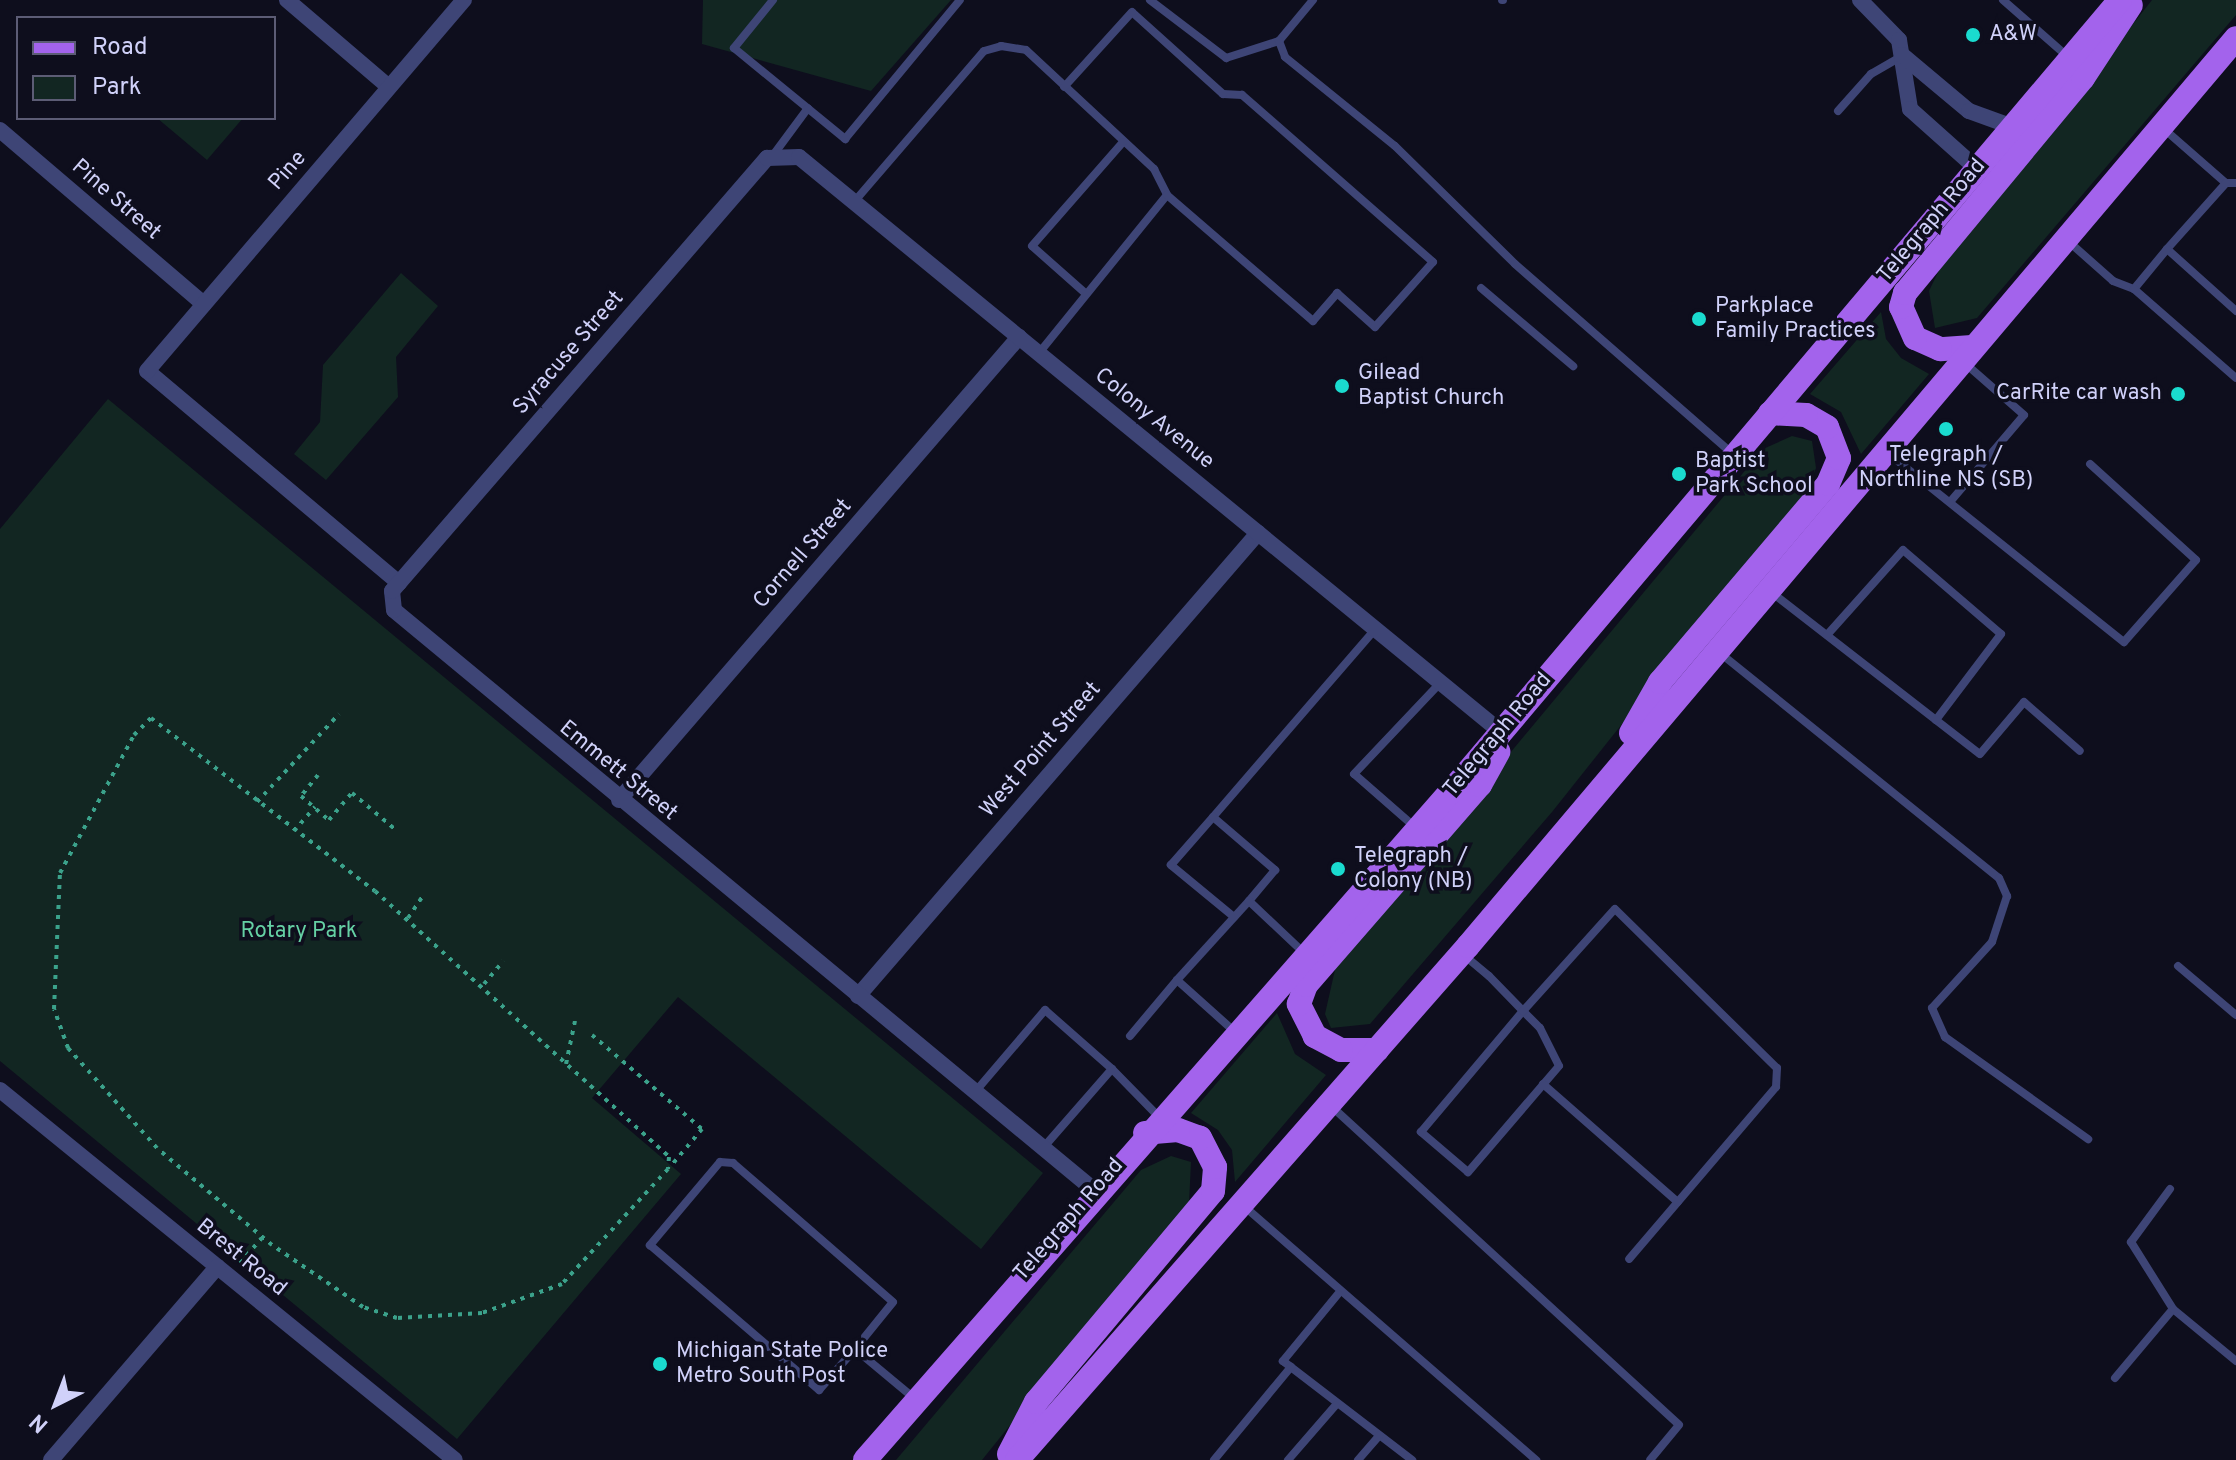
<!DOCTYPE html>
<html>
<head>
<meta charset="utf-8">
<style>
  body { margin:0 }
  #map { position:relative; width:2236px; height:1460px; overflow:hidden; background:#0e0e1d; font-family:Overpass,sans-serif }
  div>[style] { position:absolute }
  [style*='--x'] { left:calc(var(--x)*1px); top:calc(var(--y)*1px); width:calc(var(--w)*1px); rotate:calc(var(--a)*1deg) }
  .green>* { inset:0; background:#122622 }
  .path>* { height:4px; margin-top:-2px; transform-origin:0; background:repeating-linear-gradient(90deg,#3ba28b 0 4px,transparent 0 10px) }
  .lane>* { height:8px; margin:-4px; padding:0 4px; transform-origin:4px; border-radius:4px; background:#3e4576 }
  .street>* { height:16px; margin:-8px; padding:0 8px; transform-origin:8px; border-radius:8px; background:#3e4576 }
  .primary>* { height:24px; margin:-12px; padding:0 12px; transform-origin:12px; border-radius:12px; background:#a363ec }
  .dots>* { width:22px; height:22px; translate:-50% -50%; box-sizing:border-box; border:4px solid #0e0e1d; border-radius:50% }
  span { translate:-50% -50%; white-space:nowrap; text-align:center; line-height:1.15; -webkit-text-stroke:7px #0e0e1d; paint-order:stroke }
  .poi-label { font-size:22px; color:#d0d1f9 }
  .left { translate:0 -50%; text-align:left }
  .right { translate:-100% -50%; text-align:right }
  .street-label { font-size:22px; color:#d0d1f9 }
  .park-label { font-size:22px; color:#65d0a4 }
  .legend { position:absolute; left:16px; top:16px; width:260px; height:104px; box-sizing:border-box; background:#0e0e1d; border:2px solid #5c5c75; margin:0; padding:10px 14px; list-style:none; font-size:24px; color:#d0d1f9 }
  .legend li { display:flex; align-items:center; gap:16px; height:40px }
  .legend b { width:40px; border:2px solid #5c5c75 }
  .north { position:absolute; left:16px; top:1364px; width:80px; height:80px; -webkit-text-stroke:6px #0e0e1d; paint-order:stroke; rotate:222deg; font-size:22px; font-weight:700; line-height:32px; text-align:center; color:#d0d1f9 }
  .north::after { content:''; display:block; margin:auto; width:28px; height:36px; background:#d0d1f9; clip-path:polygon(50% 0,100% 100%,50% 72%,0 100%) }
</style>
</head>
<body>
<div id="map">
  <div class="green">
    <i style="clip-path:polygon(703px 0,951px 0,871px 91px,702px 44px)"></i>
    <i style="clip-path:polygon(2152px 0,2236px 0,2236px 15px,1977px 318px,1935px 328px,1929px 291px,1941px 266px)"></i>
    <i style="clip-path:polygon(157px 118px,243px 118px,207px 160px)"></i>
    <i style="clip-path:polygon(401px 273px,438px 306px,396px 357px,398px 397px,326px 480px,294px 454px,320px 422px,323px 365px)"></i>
    <i style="clip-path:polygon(1881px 312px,1886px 339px,1901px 358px,1929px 374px,1861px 454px,1841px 412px,1810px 394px)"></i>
    <i style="clip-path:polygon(108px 399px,1043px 1173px,981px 1249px,678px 997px,592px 1098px,681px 1174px,457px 1439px,0 1061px,0 529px)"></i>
    <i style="clip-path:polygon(1792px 436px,1812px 441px,1816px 468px,1808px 490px,1552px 812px,1370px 1024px,1331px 1028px,1325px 1014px,1337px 961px,1763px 449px)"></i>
    <i style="clip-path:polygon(1277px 1013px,1295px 1054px,1326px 1075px,1235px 1182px,1232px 1150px,1218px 1130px,1191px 1113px)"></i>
    <i style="clip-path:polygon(1171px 1156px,1191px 1162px,1189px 1203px,982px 1460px,896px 1460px,1141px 1170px)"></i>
  </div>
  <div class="path">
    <i style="--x:151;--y:718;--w:283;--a:37.7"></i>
    <i style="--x:375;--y:891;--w:396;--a:42.1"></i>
    <i style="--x:669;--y:1157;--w:12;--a:95"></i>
    <i style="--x:668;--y:1169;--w:156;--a:132.7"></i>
    <i style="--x:562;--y:1284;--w:85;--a:160.1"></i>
    <i style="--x:482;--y:1313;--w:85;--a:176.6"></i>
    <i style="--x:397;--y:1318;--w:36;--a:-162"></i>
    <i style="--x:363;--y:1307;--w:110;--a:-145.7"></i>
    <i style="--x:272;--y:1245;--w:150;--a:-139.9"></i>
    <i style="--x:157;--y:1148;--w:134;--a:-131.7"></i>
    <i style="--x:68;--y:1048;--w:41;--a:-109.7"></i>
    <i style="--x:54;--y:1009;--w:136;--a:-87.5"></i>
    <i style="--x:60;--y:873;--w:157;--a:-61.8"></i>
    <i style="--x:134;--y:735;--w:24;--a:-45"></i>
    <i style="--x:318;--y:775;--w:27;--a:129"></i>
    <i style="--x:301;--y:796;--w:37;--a:41"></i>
    <i style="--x:329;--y:820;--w:35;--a:-50"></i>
    <i style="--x:352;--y:793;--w:57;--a:40.1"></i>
    <i style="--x:257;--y:802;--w:120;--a:-47"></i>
    <i style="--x:294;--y:831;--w:32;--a:-49"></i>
    <i style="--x:408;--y:918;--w:29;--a:-56"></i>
    <i style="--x:484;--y:984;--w:30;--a:-50"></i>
    <i style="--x:592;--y:1035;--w:145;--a:40.5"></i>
    <i style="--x:702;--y:1129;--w:50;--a:130.1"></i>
    <i style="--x:566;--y:1064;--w:44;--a:-78.2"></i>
    <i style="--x:240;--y:1263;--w:33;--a:-49"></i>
  </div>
  <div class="lane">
    <i style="--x:773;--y:0;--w:62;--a:129.1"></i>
    <i style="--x:734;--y:48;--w:144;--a:39.3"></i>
    <i style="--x:845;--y:139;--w:180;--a:-50.4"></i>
    <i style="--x:1150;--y:0;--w:96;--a:37.3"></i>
    <i style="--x:1226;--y:58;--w:56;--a:-17.8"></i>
    <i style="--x:1313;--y:0;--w:53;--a:129.7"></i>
    <i style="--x:1279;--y:41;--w:17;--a:69"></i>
    <i style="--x:1285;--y:57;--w:141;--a:39"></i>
    <i style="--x:1395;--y:146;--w:168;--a:44.5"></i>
    <i style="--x:1515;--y:264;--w:289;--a:41.1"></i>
    <i style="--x:1502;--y:0;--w:1;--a:0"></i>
    <i style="--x:2003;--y:0;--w:85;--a:41.2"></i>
    <i style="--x:1838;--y:111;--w:50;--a:-48.3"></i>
    <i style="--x:1871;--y:74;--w:36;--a:-30"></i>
    <i style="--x:2164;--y:129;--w:82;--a:41.1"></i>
    <i style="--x:2226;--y:183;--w:10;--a:0"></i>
    <i style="--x:774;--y:154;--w:57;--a:-53.5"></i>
    <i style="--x:2226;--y:183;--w:89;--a:131.8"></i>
    <i style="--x:2167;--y:249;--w:93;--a:41.9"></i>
    <i style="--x:854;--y:202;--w:199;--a:-49.3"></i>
    <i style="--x:984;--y:51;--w:18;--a:-16"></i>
    <i style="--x:1001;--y:46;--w:25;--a:9"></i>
    <i style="--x:1026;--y:50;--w:175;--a:42.9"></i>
    <i style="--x:1154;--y:169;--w:29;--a:63"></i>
    <i style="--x:2068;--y:241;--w:60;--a:41.6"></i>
    <i style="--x:2113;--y:281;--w:22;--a:21"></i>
    <i style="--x:2167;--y:249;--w:52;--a:129.5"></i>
    <i style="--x:2134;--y:289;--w:135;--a:41.1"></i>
    <i style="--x:1481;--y:288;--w:121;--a:40.3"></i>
    <i style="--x:1084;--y:292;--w:69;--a:-138.5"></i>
    <i style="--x:1032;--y:246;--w:138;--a:-48.8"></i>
    <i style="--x:1039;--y:353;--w:203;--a:-51"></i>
    <i style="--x:1167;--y:195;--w:193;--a:40.8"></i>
    <i style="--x:1313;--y:321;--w:37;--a:-49"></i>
    <i style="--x:1337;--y:293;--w:51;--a:41.8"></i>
    <i style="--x:1375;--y:327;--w:87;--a:-48.3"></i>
    <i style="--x:1433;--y:262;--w:254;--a:-138.8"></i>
    <i style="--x:1242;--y:95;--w:19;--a:-177"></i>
    <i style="--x:1223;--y:94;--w:122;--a:-138"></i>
    <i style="--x:1132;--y:12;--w:101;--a:132.2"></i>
    <i style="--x:1889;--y:454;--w:301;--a:38.7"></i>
    <i style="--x:2124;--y:642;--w:109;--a:-48.7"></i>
    <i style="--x:2196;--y:560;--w:143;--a:-137.8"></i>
    <i style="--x:1950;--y:502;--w:114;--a:-49.6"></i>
    <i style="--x:2024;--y:415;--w:77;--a:-138.7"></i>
    <i style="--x:1771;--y:592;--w:264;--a:37.8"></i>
    <i style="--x:1980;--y:754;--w:68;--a:-49.8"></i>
    <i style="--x:2024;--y:702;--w:74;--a:41.2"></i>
    <i style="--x:1827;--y:635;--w:114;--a:-48.2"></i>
    <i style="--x:1903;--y:550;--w:129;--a:40.6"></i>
    <i style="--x:2001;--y:634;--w:108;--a:127.1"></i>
    <i style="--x:1720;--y:653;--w:358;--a:38.9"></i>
    <i style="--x:1999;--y:878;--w:20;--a:66"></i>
    <i style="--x:2007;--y:896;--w:48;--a:108.1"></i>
    <i style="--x:1992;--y:942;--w:89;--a:132.3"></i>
    <i style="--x:1932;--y:1008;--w:32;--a:66"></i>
    <i style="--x:1945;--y:1037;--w:176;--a:35.5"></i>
    <i style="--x:1213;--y:817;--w:248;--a:-49.2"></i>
    <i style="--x:1416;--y:828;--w:82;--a:-138.9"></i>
    <i style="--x:1354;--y:774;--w:125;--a:-46.6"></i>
    <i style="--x:1234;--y:917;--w:82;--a:-140.5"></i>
    <i style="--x:1171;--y:865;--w:64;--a:-48.8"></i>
    <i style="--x:1213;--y:817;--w:82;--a:40.5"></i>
    <i style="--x:1275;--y:870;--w:40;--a:130"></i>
    <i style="--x:1465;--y:956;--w:31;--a:40"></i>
    <i style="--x:1489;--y:976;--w:49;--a:45.8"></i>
    <i style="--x:1523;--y:1011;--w:24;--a:45"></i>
    <i style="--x:1540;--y:1028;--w:42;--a:63.4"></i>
    <i style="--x:1559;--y:1066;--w:140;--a:130.6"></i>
    <i style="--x:1468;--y:1172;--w:62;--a:-139.6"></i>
    <i style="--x:1421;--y:1132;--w:158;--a:-49.9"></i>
    <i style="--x:1523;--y:1011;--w:137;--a:-48"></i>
    <i style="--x:1615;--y:909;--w:227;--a:44.5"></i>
    <i style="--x:1777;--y:1068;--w:19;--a:93"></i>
    <i style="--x:1776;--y:1087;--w:226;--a:130.5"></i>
    <i style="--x:2178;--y:966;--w:76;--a:40.2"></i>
    <i style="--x:1235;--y:1032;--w:78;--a:-138.1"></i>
    <i style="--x:1177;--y:980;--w:107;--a:-47.7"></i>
    <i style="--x:1249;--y:901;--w:76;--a:43.4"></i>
    <i style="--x:1130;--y:1036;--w:73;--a:-50"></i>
    <i style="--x:1543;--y:1084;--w:179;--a:41.2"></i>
    <i style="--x:975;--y:1092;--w:108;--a:-49.5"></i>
    <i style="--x:1045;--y:1010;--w:89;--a:41.4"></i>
    <i style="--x:1330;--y:1105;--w:473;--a:42.5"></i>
    <i style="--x:1679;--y:1425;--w:45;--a:129.6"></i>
    <i style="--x:1043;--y:1148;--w:105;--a:-48.9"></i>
    <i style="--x:1112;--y:1069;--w:67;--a:45.6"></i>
    <i style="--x:2170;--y:1189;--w:66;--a:126.3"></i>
    <i style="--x:2131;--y:1242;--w:79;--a:57.9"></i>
    <i style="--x:1245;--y:1207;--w:386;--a:41"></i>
    <i style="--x:1338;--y:1294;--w:87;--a:129.4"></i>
    <i style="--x:1283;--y:1361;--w:163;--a:37.5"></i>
    <i style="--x:855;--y:1349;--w:60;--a:-51"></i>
    <i style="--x:893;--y:1302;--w:212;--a:-139"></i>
    <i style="--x:733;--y:1163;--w:13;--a:-176"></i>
    <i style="--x:720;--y:1162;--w:109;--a:130.1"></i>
    <i style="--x:650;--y:1245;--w:223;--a:40.6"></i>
    <i style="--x:819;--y:1390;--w:55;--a:-48.7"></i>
    <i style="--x:855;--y:1349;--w:78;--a:39.8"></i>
    <i style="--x:2115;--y:1378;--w:90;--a:-50"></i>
    <i style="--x:2173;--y:1309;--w:82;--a:39.5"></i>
    <i style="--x:1214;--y:1460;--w:121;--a:-50.4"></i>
    <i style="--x:1288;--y:1460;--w:72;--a:-49"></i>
    <i style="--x:1358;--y:1460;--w:32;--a:-49"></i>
  </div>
  <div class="street">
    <i style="--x:287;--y:0;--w:134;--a:40.5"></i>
    <i style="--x:1860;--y:0;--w:56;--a:45.7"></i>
    <i style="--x:1899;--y:40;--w:70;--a:80.9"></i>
    <i style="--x:1910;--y:109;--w:89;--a:41.8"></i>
    <i style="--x:1902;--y:55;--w:87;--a:39.9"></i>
    <i style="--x:1969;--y:111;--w:47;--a:20"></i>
    <i style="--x:0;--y:130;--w:268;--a:40.5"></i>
    <i style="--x:399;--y:583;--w:329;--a:-139.9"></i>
    <i style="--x:147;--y:371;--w:488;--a:-49.5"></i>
    <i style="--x:619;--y:800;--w:612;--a:-49.18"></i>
    <i style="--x:858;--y:996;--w:612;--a:-49.18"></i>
    <i style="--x:0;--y:1090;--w:586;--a:39.12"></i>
    <i style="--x:1094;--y:1190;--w:909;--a:-140.36"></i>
    <i style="--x:394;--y:610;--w:19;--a:-96"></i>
    <i style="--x:392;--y:591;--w:573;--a:-49.11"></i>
    <i style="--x:767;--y:158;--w:32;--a:-2"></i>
    <i style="--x:799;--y:157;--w:907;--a:39.32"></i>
    <i style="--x:51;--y:1460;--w:255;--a:-49.3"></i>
  </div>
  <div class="primary">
    <i style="--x:1972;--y:347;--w:32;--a:176"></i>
    <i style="--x:1940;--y:349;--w:27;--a:-156"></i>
    <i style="--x:1915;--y:338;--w:34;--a:-114"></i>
    <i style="--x:1901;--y:307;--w:15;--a:-74"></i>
    <i style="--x:1905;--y:293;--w:279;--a:-50.4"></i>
    <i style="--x:2083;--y:78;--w:87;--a:-56.7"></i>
    <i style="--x:1631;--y:733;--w:59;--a:-60.4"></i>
    <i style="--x:1660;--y:682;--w:260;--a:-49.7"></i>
    <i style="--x:1828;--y:484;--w:28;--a:-67"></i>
    <i style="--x:1839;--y:458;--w:33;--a:-111"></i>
    <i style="--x:1827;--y:427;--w:24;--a:-150"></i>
    <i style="--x:1806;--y:415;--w:36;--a:-177"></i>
    <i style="--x:1377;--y:1050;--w:36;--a:180"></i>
    <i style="--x:1341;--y:1050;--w:30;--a:-152"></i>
    <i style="--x:1315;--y:1036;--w:36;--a:-117"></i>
    <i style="--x:1299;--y:1004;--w:20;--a:-70"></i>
    <i style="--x:1306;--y:985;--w:265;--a:-49"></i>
    <i style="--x:1480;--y:785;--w:38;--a:-61"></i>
    <i style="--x:1009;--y:1454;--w:59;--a:-62.6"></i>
    <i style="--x:1036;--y:1402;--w:275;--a:-50"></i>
    <i style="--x:1213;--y:1191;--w:24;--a:-85"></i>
    <i style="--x:1215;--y:1167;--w:33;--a:-117"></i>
    <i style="--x:1200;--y:1138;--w:23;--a:-160"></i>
    <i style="--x:1178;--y:1130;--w:33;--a:175"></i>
    <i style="--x:865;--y:1460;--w:911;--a:-48.78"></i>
    <i style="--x:1465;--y:775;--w:1015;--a:-49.8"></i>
    <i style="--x:1017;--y:1460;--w:684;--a:-48.74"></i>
    <i style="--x:1468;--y:946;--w:1189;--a:-49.77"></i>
  </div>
  <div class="dots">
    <i style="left:1973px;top:35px;background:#1adbcf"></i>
    <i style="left:1699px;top:319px;background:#1adbcf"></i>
    <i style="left:1342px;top:386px;background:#1adbcf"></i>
    <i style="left:2178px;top:394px;background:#1adbcf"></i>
    <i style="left:1946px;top:429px;background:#1adbcf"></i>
    <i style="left:1679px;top:474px;background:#1adbcf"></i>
    <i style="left:1338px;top:869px;background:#1adbcf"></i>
    <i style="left:660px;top:1364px;background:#1adbcf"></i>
  </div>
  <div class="poi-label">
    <span class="left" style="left:1989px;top:35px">A&amp;W</span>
    <span class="left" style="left:1715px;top:319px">Parkplace<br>Family Practices</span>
    <span class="left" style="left:1358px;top:386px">Gilead<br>Baptist Church</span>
    <span class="right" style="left:2162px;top:394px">CarRite car wash</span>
    <span style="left:1946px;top:468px">Telegraph /<br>Northline NS (SB)</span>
    <span class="left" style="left:1695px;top:474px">Baptist<br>Park School</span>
    <span class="left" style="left:1354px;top:869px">Telegraph /<br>Colony (NB)</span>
    <span class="left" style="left:676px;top:1364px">Michigan State Police<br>Metro South Post</span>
  </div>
  <div class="street-label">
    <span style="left:288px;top:171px;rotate:-49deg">Pine</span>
    <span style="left:116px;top:200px;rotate:41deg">Pine Street</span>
    <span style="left:1932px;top:221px;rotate:-50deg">Telegraph Road</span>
    <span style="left:569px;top:353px;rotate:-49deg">Syracuse Street</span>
    <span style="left:1154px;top:419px;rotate:39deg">Colony Avenue</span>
    <span style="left:803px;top:554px;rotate:-49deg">Cornell Street</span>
    <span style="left:1498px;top:735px;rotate:-50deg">Telegraph Road</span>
    <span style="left:1041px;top:750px;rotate:-49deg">West Point Street</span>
    <span style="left:618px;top:771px;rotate:39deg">Emmett Street</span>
    <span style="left:1069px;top:1220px;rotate:-49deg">Telegraph Road</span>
    <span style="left:241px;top:1258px;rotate:39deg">Brest Road</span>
  </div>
  <div class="park-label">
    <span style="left:299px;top:932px">Rotary Park</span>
  </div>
  <ul class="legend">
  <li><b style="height:10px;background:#a363ec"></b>Road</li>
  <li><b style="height:22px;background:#122622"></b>Park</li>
  </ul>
  <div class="north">N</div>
</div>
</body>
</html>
